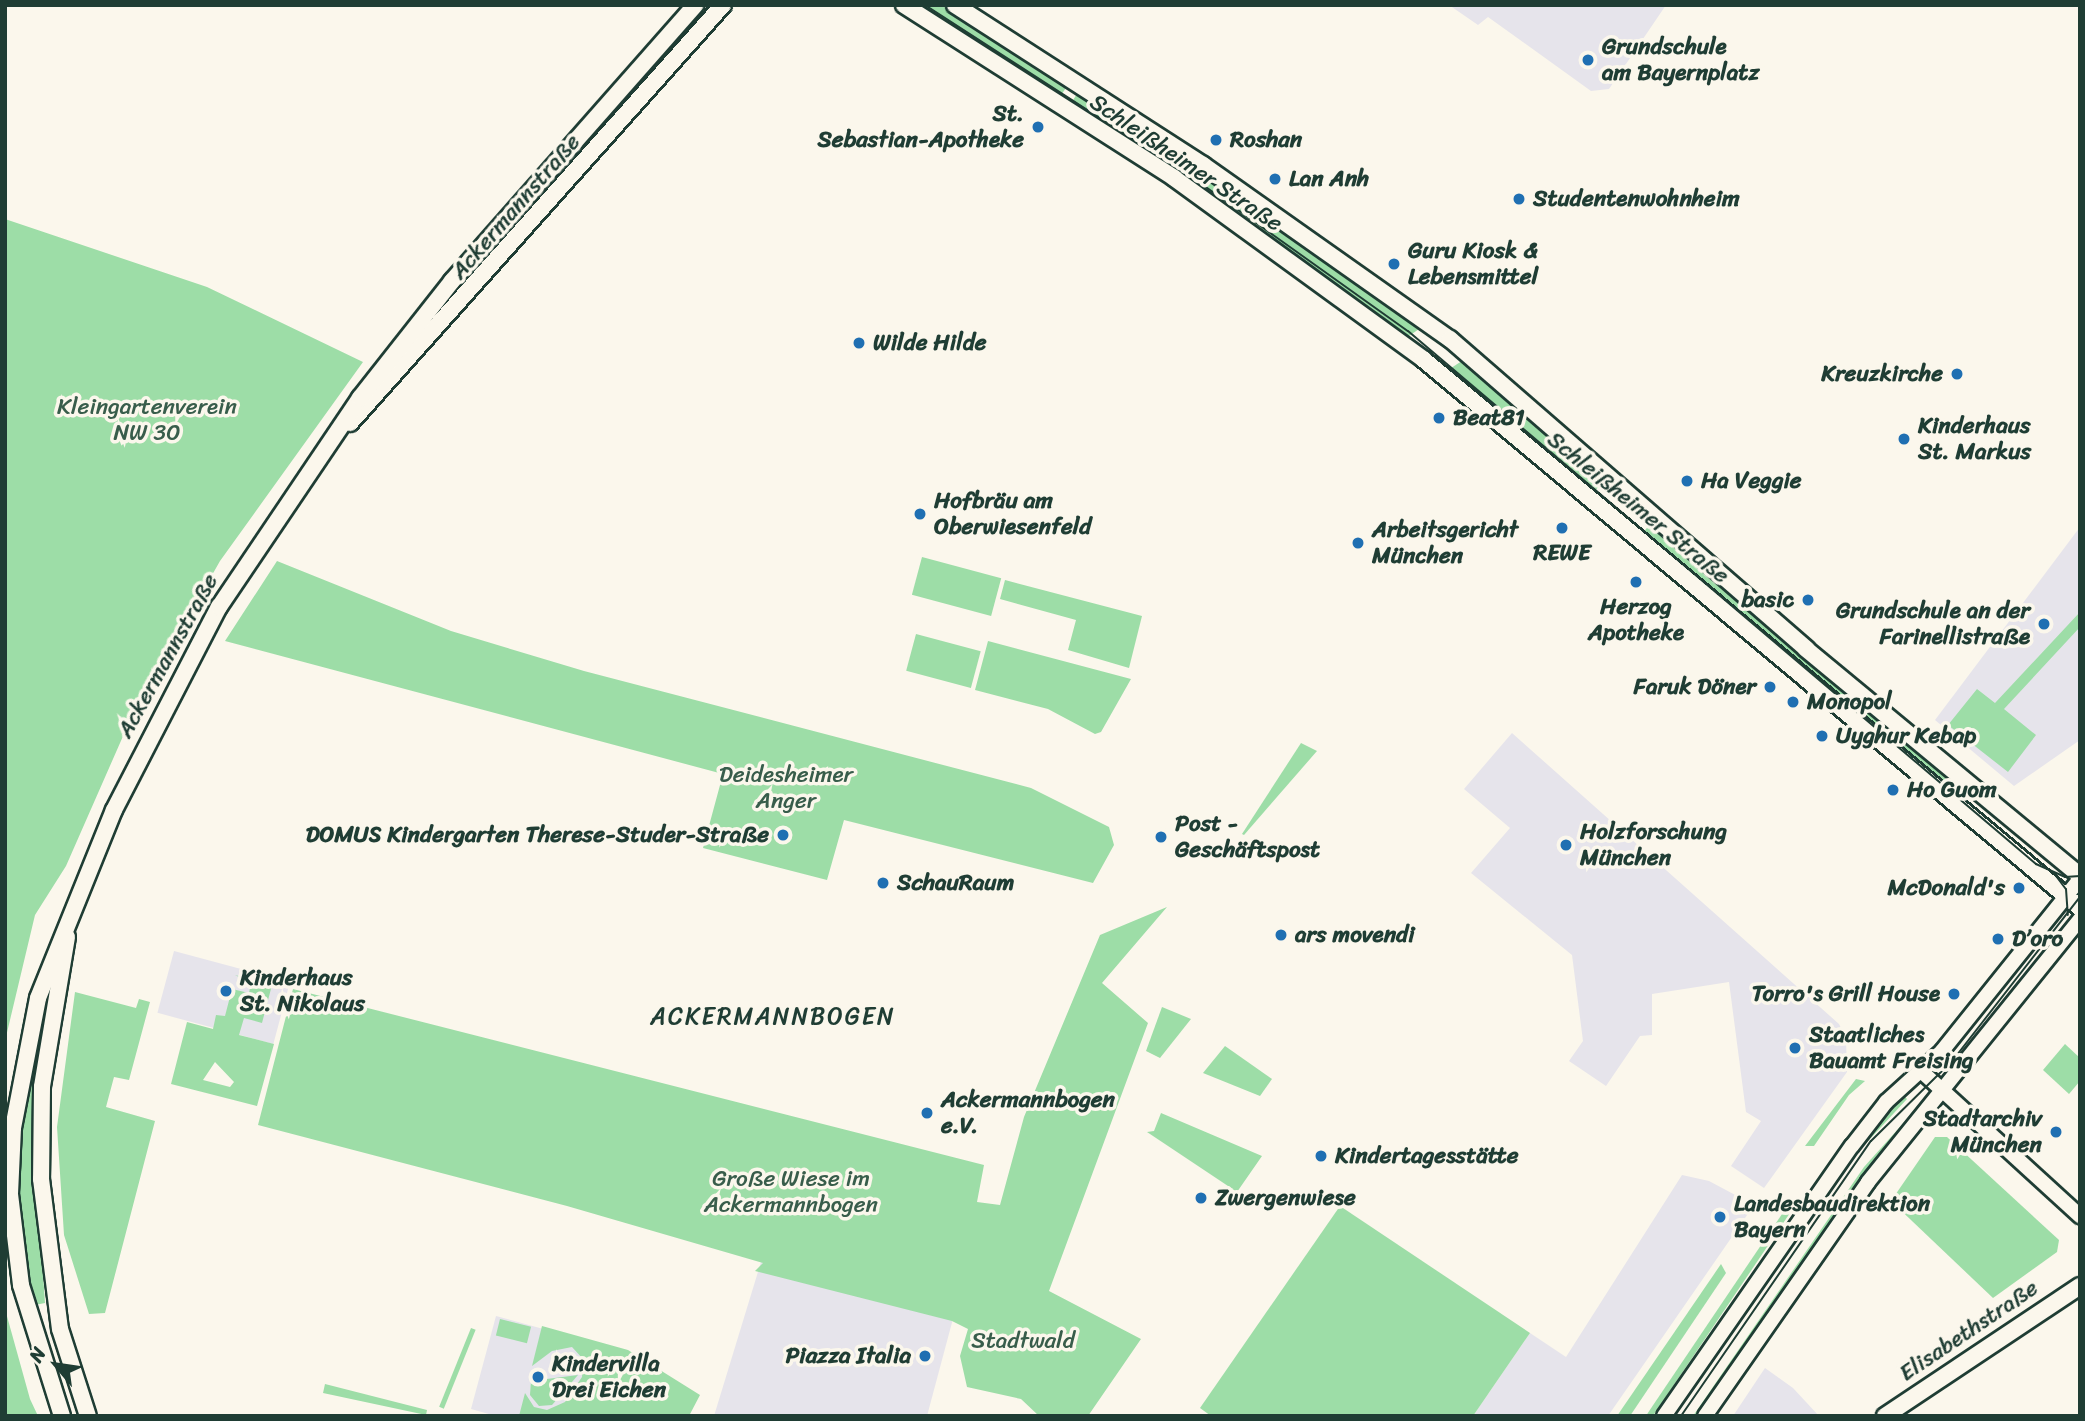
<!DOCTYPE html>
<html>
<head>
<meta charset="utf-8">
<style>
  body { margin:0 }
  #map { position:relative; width:2085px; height:1421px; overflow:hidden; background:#fbf7ec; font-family:Sriracha,sans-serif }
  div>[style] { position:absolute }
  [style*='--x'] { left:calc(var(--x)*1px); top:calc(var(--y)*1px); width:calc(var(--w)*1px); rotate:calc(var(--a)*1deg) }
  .built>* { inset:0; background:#e6e4eb; transform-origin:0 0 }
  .green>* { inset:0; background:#9ddda7; transform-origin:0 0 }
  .roads { filter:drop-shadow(2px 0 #1f3d34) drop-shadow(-2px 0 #1f3d34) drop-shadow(0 2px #1f3d34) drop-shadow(0 -2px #1f3d34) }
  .tertiary>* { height:14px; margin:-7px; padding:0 7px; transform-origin:7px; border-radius:7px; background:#fbf7ec }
  .secondary>* { height:16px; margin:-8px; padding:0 8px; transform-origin:8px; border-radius:8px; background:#fbf7ec }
  .tram>* { height:2px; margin:-1px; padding:0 1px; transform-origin:1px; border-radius:1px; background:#1f3d34 }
  .dots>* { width:19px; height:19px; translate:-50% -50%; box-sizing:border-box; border:4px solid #fbf7ec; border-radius:50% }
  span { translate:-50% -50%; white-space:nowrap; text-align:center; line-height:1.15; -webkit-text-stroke:7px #fbf7ec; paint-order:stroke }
  .poi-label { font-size:23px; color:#1f3d34; font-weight:700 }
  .left { translate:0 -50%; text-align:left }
  .right { translate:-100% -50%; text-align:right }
  .street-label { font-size:23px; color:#1f3d34 }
  .park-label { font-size:23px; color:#385d4b }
  .neighbourhood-label { font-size:24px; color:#1f3d34; letter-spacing:2px }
  .frame { position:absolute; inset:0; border:7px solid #1f3d34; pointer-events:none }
  .north { position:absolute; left:21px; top:1330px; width:70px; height:70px; -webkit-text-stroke:5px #fbf7ec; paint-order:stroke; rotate:299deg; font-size:19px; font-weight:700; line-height:28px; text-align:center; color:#1f3d34 }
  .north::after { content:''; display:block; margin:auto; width:24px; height:32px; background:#1f3d34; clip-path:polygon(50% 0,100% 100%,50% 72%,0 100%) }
</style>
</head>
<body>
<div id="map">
  <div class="built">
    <i style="clip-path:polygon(1449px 5px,1666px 5px,1609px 89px,1591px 91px,1488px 17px,1478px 25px)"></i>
    <i style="clip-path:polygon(2080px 527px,2080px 740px,2014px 786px,1935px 720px)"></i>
    <i style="clip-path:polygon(1512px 733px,1839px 1024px,1846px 1038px,1847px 1072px,1764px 1188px,1731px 1166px,1761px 1121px,1746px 1112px,1729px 982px,1652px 994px,1652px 1035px,1640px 1036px,1606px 1086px,1569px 1061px,1583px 1041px,1572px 955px,1471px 873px,1510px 828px,1464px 789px)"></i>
    <i style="left:174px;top:951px;width:120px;height:64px;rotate:15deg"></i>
    <i style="clip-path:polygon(1682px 1175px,1709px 1181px,1754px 1205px,1608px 1416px,1473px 1416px,1530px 1333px,1566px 1357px)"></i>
    <i style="clip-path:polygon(761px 1262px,954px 1315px,927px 1416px,714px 1416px)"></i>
    <i style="clip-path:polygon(496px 1316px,605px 1346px,586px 1416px,496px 1416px,471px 1409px)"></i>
    <i style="clip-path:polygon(1765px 1368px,1793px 1388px,1819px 1416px,1733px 1416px)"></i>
  </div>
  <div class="green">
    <i style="clip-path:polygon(917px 5px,941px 5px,1069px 83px,1058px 100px)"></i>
    <i style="clip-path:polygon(1080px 89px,1384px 303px,1422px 327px,1406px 338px,1177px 171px,1070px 105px)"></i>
    <i style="clip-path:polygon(5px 219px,207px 287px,363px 362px,220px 561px,131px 718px,66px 866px,35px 915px,5px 1041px)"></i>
    <i style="clip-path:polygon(1465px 359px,1602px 481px,1594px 493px,1448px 370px)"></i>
    <i style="clip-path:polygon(1650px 523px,1958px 779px,1954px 784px,1947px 792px,1704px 587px,1644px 532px)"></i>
    <i style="left:922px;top:557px;width:82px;height:39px;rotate:15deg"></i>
    <i style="clip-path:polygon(277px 561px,451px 631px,584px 671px,1031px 788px,1109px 827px,1114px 845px,1093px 883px,844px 820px,827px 880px,703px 848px,723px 774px,225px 641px)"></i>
    <i style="clip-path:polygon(1005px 580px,1142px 616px,1129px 668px,1068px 650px,1076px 620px,1000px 599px)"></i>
    <i style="clip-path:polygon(2080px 612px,2080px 627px,2004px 709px,2036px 735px,2008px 772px,1948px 725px,1977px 689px,1995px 703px)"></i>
    <i style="left:916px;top:634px;width:67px;height:38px;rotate:15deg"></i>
    <i style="clip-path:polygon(988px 641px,1131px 679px,1101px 732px,1095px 734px,1048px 709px,975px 690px)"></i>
    <i style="clip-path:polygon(1301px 743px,1317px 751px,1244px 835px,1242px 834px)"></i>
    <i style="clip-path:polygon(1167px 907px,1102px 983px,1148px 1023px,1049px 1291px,1141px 1339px,1088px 1416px,1039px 1416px,1021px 1399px,967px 1387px,960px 1356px,968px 1329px,952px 1321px,755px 1271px,763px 1263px,567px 1206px,258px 1125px,293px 989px,984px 1165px,977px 1202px,1000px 1205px,1024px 1117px,1100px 935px)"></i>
    <i style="clip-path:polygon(evenodd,235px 975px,272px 985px,262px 1023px,244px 1018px,239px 1035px,274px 1044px,257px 1106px,171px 1084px,187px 1022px,213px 1029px,216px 1015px,225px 1016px,232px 989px,249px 993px,251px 983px,235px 975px,215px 1062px,234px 1082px,230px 1087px,203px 1080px,215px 1062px)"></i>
    <i style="clip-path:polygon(75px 992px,136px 1008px,139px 999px,150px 1002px,129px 1080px,114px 1077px,106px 1107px,155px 1121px,105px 1313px,89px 1314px,64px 1235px,57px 1127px)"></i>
    <i style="clip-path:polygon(43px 997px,33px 1122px,45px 1303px,35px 1305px,20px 1224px,17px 1130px)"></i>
    <i style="clip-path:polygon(1162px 1007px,1191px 1019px,1160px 1058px,1146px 1051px)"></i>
    <i style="clip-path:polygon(2065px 1044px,2080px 1058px,2080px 1081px,2069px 1094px,2043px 1070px)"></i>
    <i style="clip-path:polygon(1225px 1046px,1272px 1079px,1260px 1096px,1203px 1073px)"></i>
    <i style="clip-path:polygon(1856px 1079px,1865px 1081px,1849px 1095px,1814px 1146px,1805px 1146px)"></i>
    <i style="clip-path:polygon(1903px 1095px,1907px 1099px,1856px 1154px,1674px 1416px,1831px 1186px)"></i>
    <i style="clip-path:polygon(1916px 1109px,1698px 1416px,1693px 1416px,1864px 1167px)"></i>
    <i style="clip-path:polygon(1161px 1113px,1262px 1156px,1237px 1192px,1147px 1132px,1154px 1131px)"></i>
    <i style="clip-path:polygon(1935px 1137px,1947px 1137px,2059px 1240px,2057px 1252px,1993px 1298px,1891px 1201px)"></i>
    <i style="left:1796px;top:1204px;width:257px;height:6px;rotate:124deg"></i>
    <i style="clip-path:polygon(1340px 1206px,1530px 1333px,1473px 1416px,1211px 1416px,1200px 1408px)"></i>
    <i style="clip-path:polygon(1721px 1264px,1726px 1273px,1630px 1416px,1617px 1416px)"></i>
    <i style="clip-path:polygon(5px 1309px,30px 1399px,38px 1416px,5px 1416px)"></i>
    <i style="left:500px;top:1319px;width:32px;height:17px;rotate:14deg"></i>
    <i style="clip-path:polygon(542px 1326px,628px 1350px,700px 1395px,689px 1416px,519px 1416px,525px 1393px,534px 1407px,547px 1410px,565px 1402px,582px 1377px,583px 1359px,572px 1347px,552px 1351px,532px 1366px)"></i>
    <i style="left:471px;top:1328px;width:5px;height:85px;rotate:22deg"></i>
    <i style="clip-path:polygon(578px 1375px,552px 1405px,539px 1406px,530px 1395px,531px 1381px)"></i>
    <i style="clip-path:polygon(325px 1384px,427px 1410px,426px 1415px,323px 1393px)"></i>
  </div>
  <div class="roads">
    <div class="tertiary">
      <i style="--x:1920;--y:1070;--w:217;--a:42.4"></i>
      <i style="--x:1664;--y:1416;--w:329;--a:-55.2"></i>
      <i style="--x:1852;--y:1146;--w:56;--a:-52.3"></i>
      <i style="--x:1886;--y:1102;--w:76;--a:-42.3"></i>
      <i style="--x:1942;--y:1051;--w:221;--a:-51.3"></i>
      <i style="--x:1705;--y:1416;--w:285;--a:-55.1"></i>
      <i style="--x:1868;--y:1182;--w:338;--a:-51.1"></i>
    </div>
    <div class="secondary">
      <i style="--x:904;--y:5;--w:321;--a:32.6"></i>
      <i style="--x:1174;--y:178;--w:308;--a:36"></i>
      <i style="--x:1423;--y:359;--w:856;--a:39.88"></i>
      <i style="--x:955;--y:5;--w:295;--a:32.8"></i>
      <i style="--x:1203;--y:165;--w:302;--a:35.2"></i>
      <i style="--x:1450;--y:339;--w:472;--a:41"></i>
      <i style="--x:1806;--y:649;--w:356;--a:39.6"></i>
      <i style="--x:350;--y:423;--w:560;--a:-48.26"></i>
      <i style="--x:67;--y:937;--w:152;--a:99.5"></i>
      <i style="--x:42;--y:1087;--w:92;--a:90.6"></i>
      <i style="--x:41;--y:1179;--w:151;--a:82.8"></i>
      <i style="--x:60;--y:1329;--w:91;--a:72.2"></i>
      <i style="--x:62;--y:1416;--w:137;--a:-107.4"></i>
      <i style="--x:21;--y:1285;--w:92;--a:-96.9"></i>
      <i style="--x:10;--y:1194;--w:66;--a:-87.4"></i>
      <i style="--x:13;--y:1128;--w:132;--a:-79.1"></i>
      <i style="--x:38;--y:998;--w:203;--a:-68"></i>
      <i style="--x:114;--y:810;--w:229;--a:-62.7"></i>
      <i style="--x:219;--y:607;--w:252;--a:-56"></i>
      <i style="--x:360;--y:398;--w:149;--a:-51.8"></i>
      <i style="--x:452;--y:281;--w:368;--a:-48.6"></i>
      <i style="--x:1885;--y:1416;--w:234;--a:-33.7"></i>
    </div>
  </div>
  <div class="tram">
    <i style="--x:925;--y:5;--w:323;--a:32.9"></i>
    <i style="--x:1196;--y:180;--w:260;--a:35.5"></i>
    <i style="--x:1408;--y:331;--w:824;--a:40.32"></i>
    <i style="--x:2036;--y:864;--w:32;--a:24"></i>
    <i style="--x:2065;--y:877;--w:15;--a:-4"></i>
    <i style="--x:2053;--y:872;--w:21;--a:53"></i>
    <i style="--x:2066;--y:889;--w:26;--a:86"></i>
    <i style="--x:1681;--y:1416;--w:334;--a:-55.4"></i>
    <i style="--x:1871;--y:1141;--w:115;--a:-44.6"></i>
    <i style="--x:1953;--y:1060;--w:207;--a:-52.1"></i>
  </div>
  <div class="dots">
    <i style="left:1588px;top:60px;background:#1f6fb2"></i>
    <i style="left:1038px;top:127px;background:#1f6fb2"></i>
    <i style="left:1216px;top:140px;background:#1f6fb2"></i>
    <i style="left:1275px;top:179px;background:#1f6fb2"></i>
    <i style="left:1519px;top:199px;background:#1f6fb2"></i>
    <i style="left:1394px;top:264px;background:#1f6fb2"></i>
    <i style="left:859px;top:343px;background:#1f6fb2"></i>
    <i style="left:1957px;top:374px;background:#1f6fb2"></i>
    <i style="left:1439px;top:418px;background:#1f6fb2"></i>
    <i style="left:1904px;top:439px;background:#1f6fb2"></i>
    <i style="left:1687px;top:481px;background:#1f6fb2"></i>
    <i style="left:920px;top:514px;background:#1f6fb2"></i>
    <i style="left:1562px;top:528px;background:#1f6fb2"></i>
    <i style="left:1358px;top:543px;background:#1f6fb2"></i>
    <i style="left:1636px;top:582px;background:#1f6fb2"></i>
    <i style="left:1808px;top:600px;background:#1f6fb2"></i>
    <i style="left:2044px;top:624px;background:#1f6fb2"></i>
    <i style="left:1770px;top:687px;background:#1f6fb2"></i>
    <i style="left:1793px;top:702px;background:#1f6fb2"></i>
    <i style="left:1822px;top:736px;background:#1f6fb2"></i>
    <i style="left:1893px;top:790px;background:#1f6fb2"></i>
    <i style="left:783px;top:835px;background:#1f6fb2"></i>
    <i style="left:1161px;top:837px;background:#1f6fb2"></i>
    <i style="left:1566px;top:845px;background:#1f6fb2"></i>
    <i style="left:883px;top:883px;background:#1f6fb2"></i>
    <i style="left:2019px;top:888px;background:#1f6fb2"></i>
    <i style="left:1281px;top:935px;background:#1f6fb2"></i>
    <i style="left:1998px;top:939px;background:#1f6fb2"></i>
    <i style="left:226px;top:991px;background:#1f6fb2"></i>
    <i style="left:1954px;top:994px;background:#1f6fb2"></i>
    <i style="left:1795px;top:1048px;background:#1f6fb2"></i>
    <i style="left:927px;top:1113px;background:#1f6fb2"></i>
    <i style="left:2056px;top:1132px;background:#1f6fb2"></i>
    <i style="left:1321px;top:1156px;background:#1f6fb2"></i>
    <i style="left:1201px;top:1198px;background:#1f6fb2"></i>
    <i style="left:1720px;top:1217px;background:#1f6fb2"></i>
    <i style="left:925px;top:1356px;background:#1f6fb2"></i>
    <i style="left:538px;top:1377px;background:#1f6fb2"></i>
  </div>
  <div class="poi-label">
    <span class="left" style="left:1602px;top:60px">Grundschule<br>am Bayernplatz</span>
    <span class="right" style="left:1024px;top:127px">St.<br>Sebastian-Apotheke</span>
    <span class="left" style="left:1230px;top:140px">Roshan</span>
    <span class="left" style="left:1289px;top:179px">Lan Anh</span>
    <span class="left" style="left:1533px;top:199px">Studentenwohnheim</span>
    <span class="left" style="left:1408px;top:264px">Guru Kiosk &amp;<br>Lebensmittel</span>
    <span class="left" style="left:873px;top:343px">Wilde Hilde</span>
    <span class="right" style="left:1943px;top:374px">Kreuzkirche</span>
    <span class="left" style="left:1453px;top:418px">Beat81</span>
    <span class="left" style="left:1918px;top:439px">Kinderhaus<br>St. Markus</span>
    <span class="left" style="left:1701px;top:481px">Ha Veggie</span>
    <span class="left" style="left:934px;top:514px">Hofbräu am<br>Oberwiesenfeld</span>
    <span class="left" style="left:1372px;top:543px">Arbeitsgericht<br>München</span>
    <span style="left:1562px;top:553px">REWE</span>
    <span class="right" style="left:1794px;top:600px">basic</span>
    <span style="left:1636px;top:620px">Herzog<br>Apotheke</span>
    <span class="right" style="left:2030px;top:624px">Grundschule an der<br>Farinellistraße</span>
    <span class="right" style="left:1756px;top:687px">Faruk Döner</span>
    <span class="left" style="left:1807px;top:702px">Monopol</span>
    <span class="left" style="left:1836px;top:736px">Uyghur Kebap</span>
    <span class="left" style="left:1907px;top:790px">Ho Guom</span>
    <span class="left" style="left:1175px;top:837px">Post -<br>Geschäftspost</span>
    <span class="left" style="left:1580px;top:845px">Holzforschung<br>München</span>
    <span class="right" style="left:769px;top:835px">DOMUS Kindergarten Therese-Studer-Straße</span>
    <span class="left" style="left:897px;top:883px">SchauRaum</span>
    <span class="right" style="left:2005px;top:888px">McDonald's</span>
    <span class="left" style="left:1295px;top:935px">ars movendi</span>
    <span class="left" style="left:2012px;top:939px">D’oro</span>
    <span class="left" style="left:240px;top:991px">Kinderhaus<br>St. Nikolaus</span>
    <span class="right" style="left:1940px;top:994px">Torro's Grill House</span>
    <span class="left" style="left:1809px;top:1048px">Staatliches<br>Bauamt Freising</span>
    <span class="left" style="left:941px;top:1113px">Ackermannbogen<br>e.V.</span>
    <span class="right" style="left:2042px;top:1132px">Stadtarchiv<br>München</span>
    <span class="left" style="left:1335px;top:1156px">Kindertagesstätte</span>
    <span class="left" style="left:1215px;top:1198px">Zwergenwiese</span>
    <span class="left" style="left:1734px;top:1217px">Landesbaudirektion<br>Bayern</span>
    <span class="right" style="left:911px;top:1356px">Piazza Italia</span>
    <span class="left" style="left:552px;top:1377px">Kindervilla<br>Drei Eichen</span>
  </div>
  <div class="street-label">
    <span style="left:1186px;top:163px;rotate:34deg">Schleißheimer Straße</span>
    <span style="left:516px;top:207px;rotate:-49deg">Ackermannstraße</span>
    <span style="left:1638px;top:508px;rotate:39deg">Schleißheimer Straße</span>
    <span style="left:168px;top:656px;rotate:-61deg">Ackermannstraße</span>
    <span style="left:1969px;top:1331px;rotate:-34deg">Elisabethstraße</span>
  </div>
  <div class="park-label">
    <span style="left:147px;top:420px">Kleingartenverein<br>NW 30</span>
    <span style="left:786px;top:788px">Deidesheimer<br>Anger</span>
    <span style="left:791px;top:1192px">Große Wiese im<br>Ackermannbogen</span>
    <span style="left:1023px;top:1341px">Stadtwald</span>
  </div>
  <div class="neighbourhood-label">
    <span style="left:773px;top:1017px">ACKERMANNBOGEN</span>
  </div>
  <div class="frame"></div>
  <div class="north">N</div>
</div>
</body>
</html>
